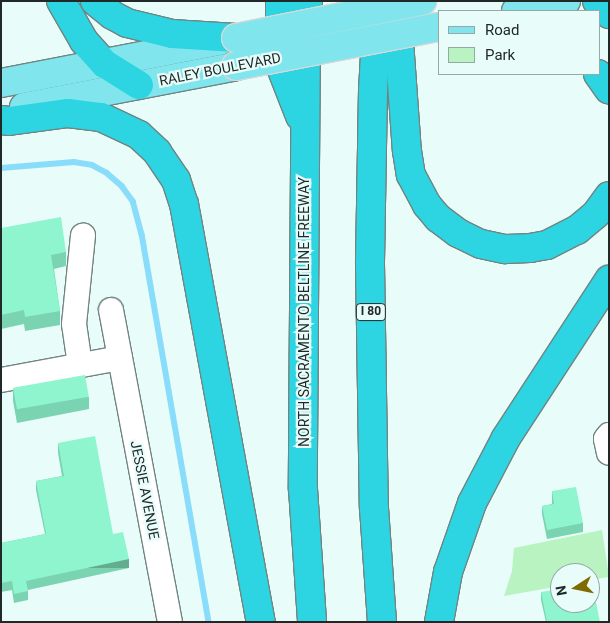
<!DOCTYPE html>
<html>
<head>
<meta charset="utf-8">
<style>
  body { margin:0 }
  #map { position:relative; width:610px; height:623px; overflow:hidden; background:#e8fdfa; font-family:Roboto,sans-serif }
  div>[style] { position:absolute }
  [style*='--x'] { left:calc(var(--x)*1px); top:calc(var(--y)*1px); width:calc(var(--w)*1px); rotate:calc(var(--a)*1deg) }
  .green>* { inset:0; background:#b8f3c1 }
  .stream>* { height:5.5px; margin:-2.75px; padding:0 2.75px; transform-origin:2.75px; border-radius:2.75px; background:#8addfa }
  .roads { filter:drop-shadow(1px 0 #718481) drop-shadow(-1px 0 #718481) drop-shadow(0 1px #718481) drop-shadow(0 -1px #718481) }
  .minor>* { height:24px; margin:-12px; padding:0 12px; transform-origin:12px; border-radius:12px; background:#fff }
  .major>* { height:28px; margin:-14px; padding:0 14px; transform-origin:14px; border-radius:14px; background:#81e5ed }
  .highway>* { height:28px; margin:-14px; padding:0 14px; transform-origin:14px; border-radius:14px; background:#2dd4e1 }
  .bridges { filter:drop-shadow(1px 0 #d7d8d8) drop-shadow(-1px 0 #d7d8d8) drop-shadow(0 1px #d7d8d8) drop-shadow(0 -1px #d7d8d8) }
  .major-bridge>* { height:28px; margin:-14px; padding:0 14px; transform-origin:14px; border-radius:14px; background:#81e5ed }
  .wall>* { inset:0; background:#7ad3b1 }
  .shaded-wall>* { inset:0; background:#63ac90; transform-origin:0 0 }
  .building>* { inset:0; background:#8ef5ce; transform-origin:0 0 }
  span { translate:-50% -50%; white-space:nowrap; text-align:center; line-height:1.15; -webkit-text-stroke:4.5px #e8fdfa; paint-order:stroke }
  .shield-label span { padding:1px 4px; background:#e8fdfa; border:1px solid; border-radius:4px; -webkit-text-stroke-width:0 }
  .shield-label { font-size:12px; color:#212928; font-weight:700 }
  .street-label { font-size:14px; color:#212928 }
  .frame { position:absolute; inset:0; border:2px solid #212928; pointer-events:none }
  .legend { position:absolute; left:438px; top:10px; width:162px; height:65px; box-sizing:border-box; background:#e8fdfa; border:1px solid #98a8a6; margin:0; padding:6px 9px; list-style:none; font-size:15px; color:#212928 }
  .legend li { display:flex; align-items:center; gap:10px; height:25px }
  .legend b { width:25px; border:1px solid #98a8a6 }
  .north { position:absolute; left:550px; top:563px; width:50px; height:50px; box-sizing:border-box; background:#e8fdfa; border:1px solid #98a8a6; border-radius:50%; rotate:259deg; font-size:14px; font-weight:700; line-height:20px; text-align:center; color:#212928 }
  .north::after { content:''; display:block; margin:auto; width:18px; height:22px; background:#806b03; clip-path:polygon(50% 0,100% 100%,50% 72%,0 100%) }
</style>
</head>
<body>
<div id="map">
  <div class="green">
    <i style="clip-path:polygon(602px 530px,609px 577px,590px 580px,590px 573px,560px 573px,560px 586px,504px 596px,512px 571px,514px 548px)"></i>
  </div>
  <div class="stream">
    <i style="--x:1;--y:168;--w:73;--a:-4.7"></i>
    <i style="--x:74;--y:162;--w:18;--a:9"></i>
    <i style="--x:92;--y:165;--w:17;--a:28"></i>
    <i style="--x:107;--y:173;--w:20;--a:41"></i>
    <i style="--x:122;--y:186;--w:19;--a:54"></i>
    <i style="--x:133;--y:201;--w:34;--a:75"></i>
    <i style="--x:142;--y:234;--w:394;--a:80.2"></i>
  </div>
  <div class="roads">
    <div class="minor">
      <i style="--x:111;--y:310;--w:318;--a:79.3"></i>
      <i style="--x:80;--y:365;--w:41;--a:-98.3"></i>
      <i style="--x:74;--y:324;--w:89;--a:-84.2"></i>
      <i style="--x:1;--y:380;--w:121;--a:-10.5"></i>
      <i style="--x:609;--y:435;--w:5;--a:127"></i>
      <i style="--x:606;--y:439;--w:14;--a:78"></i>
    </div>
    <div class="major">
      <i style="--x:516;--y:11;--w:51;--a:-11.3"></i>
      <i style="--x:1;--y:83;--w:223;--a:-10.9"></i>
      <i style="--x:24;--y:107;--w:216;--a:-10.9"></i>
    </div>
    <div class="highway">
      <i style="--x:61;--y:1;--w:46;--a:60.1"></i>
      <i style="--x:84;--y:41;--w:31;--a:48"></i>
      <i style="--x:105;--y:64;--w:40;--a:32"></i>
      <i style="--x:95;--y:1;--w:22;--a:39"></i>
      <i style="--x:112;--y:15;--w:17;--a:28"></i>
      <i style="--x:127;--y:23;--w:46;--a:13.7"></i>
      <i style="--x:172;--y:34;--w:64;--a:3.6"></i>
      <i style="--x:280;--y:1;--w:64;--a:90"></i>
      <i style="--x:280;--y:65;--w:55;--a:68.6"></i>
      <i style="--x:308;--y:1;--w:22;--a:95"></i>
      <i style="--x:306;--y:23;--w:466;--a:90.4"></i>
      <i style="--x:303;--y:489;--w:133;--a:86.1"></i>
      <i style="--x:378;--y:1;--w:89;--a:93.2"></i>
      <i style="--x:373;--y:90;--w:174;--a:91"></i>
      <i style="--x:370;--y:264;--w:244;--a:89.1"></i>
      <i style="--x:374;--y:508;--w:114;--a:86"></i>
      <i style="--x:597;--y:1;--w:18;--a:47"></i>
      <i style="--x:397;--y:13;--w:138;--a:85.9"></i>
      <i style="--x:407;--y:151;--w:24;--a:81"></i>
      <i style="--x:411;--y:175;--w:34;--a:62"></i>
      <i style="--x:427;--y:205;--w:17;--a:50"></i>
      <i style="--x:438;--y:218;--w:25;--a:37"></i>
      <i style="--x:458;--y:233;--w:25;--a:26"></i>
      <i style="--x:481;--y:244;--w:25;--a:12"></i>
      <i style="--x:505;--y:249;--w:25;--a:-2"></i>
      <i style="--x:530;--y:248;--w:17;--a:-10"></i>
      <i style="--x:547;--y:245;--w:34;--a:-27"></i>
      <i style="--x:577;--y:230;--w:25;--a:-40"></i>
      <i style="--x:596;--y:214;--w:22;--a:-54"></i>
      <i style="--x:598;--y:74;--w:19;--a:55"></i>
      <i style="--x:1;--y:120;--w:8;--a:7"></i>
      <i style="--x:9;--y:121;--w:60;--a:-7.7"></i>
      <i style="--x:68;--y:113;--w:33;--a:7"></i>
      <i style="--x:101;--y:117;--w:42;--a:25.3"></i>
      <i style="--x:139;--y:135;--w:25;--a:43"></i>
      <i style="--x:157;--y:152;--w:34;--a:56"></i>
      <i style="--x:176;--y:180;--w:25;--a:72"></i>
      <i style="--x:184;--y:204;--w:425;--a:79.6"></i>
      <i style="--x:439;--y:622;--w:51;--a:-79.8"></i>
      <i style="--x:448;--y:572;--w:73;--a:-70.8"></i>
      <i style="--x:472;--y:503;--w:73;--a:-62.4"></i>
      <i style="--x:506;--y:438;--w:189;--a:-56.9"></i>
    </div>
  </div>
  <div class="bridges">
    <div class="major-bridge">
      <i style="--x:236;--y:38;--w:190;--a:-11.3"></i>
      <i style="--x:236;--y:66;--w:207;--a:-10.9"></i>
    </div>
  </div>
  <div class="wall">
    <i style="clip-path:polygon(1px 228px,66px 252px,66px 266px,54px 269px,60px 311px,60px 325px,25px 331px,24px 324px,1px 329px)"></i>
    <i style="clip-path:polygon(13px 389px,89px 397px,89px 409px,17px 423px,13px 401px)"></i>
    <i style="clip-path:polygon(58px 443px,113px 534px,129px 568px,28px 590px,28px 600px,14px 603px,12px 590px,1px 592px,1px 543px,45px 534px,36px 490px,36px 481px,62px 476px,58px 453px)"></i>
    <i style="clip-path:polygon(552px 491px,583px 523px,583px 532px,547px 539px,542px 514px,542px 506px,552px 504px)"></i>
    <i style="clip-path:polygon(541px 592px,600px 622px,546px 622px,541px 600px)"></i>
  </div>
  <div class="shaded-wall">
    <i style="left:129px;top:559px;width:9px;height:105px;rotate:90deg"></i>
  </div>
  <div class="building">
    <i style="clip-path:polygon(61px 217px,66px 252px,51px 255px,60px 311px,25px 317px,24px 310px,1px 315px,1px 228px)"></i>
    <i style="left:85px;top:375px;width:22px;height:73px;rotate:80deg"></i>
    <i style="clip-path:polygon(95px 436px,113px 534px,123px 532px,129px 559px,26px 581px,28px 591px,14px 594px,12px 581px,1px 583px,1px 543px,46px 534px,36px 481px,64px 476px,58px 443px)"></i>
    <i style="clip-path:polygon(576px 487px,583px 523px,547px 530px,542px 506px,554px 504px,552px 491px)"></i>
    <i style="clip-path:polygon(590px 583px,592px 583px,600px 622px,547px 622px,541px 592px,560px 589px,560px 603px,590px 603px)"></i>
  </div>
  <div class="shield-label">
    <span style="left:371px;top:312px">I 80</span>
  </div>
  <div class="street-label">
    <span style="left:220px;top:69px;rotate:-11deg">RALEY BOULEVARD</span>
    <span style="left:304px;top:312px;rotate:-90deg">NORTH SACRAMENTO BELTLINE FREEWAY</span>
    <span style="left:145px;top:490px;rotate:79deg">JESSIE AVENUE</span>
  </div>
  <div class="frame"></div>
  <ul class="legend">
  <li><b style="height:6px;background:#81e5ed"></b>Road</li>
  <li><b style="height:14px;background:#b8f3c1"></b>Park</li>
  </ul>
  <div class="north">N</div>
</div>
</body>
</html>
